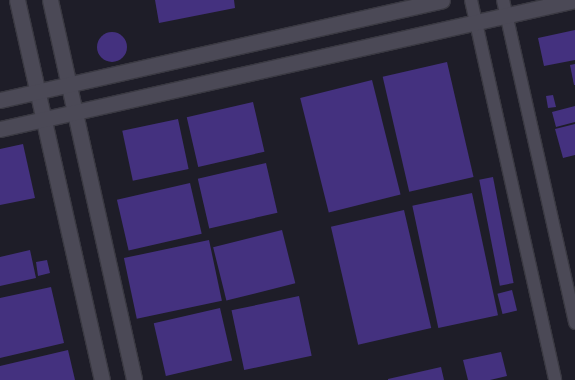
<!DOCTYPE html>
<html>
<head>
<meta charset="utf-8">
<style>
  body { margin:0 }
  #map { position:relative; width:575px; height:380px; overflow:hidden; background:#1e1d28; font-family:"Fira Sans",sans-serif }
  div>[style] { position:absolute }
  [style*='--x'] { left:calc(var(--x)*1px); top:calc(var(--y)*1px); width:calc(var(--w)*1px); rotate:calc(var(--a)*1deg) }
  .building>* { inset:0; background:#44317f; transform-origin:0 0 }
  .round { border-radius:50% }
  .roads { filter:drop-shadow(1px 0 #3a3942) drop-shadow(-1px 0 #3a3942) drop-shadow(0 1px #3a3942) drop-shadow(0 -1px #3a3942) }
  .minor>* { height:12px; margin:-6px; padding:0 6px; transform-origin:6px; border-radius:6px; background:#4b4956 }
  .tertiary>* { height:15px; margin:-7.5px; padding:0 7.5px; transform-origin:7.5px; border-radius:7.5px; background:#4b4956 }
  span { translate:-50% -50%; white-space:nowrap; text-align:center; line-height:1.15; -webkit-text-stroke:4.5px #1e1d28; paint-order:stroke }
</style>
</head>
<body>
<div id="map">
  <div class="building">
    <i style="clip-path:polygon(155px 0,234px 0,235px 8px,159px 23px)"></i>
    <i style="clip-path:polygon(575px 30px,575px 60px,544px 66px,538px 38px)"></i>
    <i class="round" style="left:97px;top:32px;width:30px;height:30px"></i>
    <i style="left:447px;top:62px;width:118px;height:66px;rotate:77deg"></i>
    <i style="clip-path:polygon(575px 64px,575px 85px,574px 85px,570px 65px)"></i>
    <i style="left:372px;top:80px;width:118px;height:74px;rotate:76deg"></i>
    <i style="clip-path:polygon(553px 95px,556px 107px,548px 108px,546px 96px)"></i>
    <i style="left:253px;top:102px;width:51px;height:68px;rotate:77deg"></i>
    <i style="clip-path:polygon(575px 106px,575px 122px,556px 127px,552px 112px)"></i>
    <i style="left:178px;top:119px;width:51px;height:57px;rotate:78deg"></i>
    <i style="clip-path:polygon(575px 124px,575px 155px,563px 158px,555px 129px)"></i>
    <i style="clip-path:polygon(23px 144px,35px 198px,0 205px,0 149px)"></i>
    <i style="left:266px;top:163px;width:51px;height:70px;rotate:77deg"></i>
    <i style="left:493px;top:177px;width:108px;height:14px;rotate:79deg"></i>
    <i style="left:190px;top:183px;width:52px;height:75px;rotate:77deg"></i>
    <i style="left:472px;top:193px;width:125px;height:61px;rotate:78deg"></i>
    <i style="left:404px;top:210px;width:121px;height:75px;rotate:77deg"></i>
    <i style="left:282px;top:230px;width:55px;height:71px;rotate:76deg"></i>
    <i style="left:209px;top:240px;width:62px;height:87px;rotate:78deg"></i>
    <i style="clip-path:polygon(30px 250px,36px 278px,0 286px,0 257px)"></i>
    <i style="clip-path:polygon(47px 260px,50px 273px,38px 276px,36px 262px)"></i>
    <i style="clip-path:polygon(51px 287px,64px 343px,0 358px,0 298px)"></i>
    <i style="left:512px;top:290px;width:21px;height:15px;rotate:76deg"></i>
    <i style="left:299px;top:296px;width:61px;height:69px;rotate:78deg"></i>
    <i style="left:220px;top:308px;width:54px;height:68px;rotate:77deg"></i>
    <i style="clip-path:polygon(68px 350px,75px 380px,0 380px,0 366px)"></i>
    <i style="clip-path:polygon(501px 352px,507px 376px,490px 380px,468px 380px,463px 360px)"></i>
    <i style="clip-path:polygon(441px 367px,444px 380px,388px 380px,388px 379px)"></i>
  </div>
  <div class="roads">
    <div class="minor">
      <i style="--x:471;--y:0;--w:389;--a:77.5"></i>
      <i style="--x:503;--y:0;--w:331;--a:77.4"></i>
    </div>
    <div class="tertiary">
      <i style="--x:17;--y:0;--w:389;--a:77.4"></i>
      <i style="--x:50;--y:0;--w:389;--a:77.5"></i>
      <i style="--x:0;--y:100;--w:453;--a:-12.7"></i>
      <i style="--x:0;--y:129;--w:589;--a:-12.64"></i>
    </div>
  </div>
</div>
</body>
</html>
